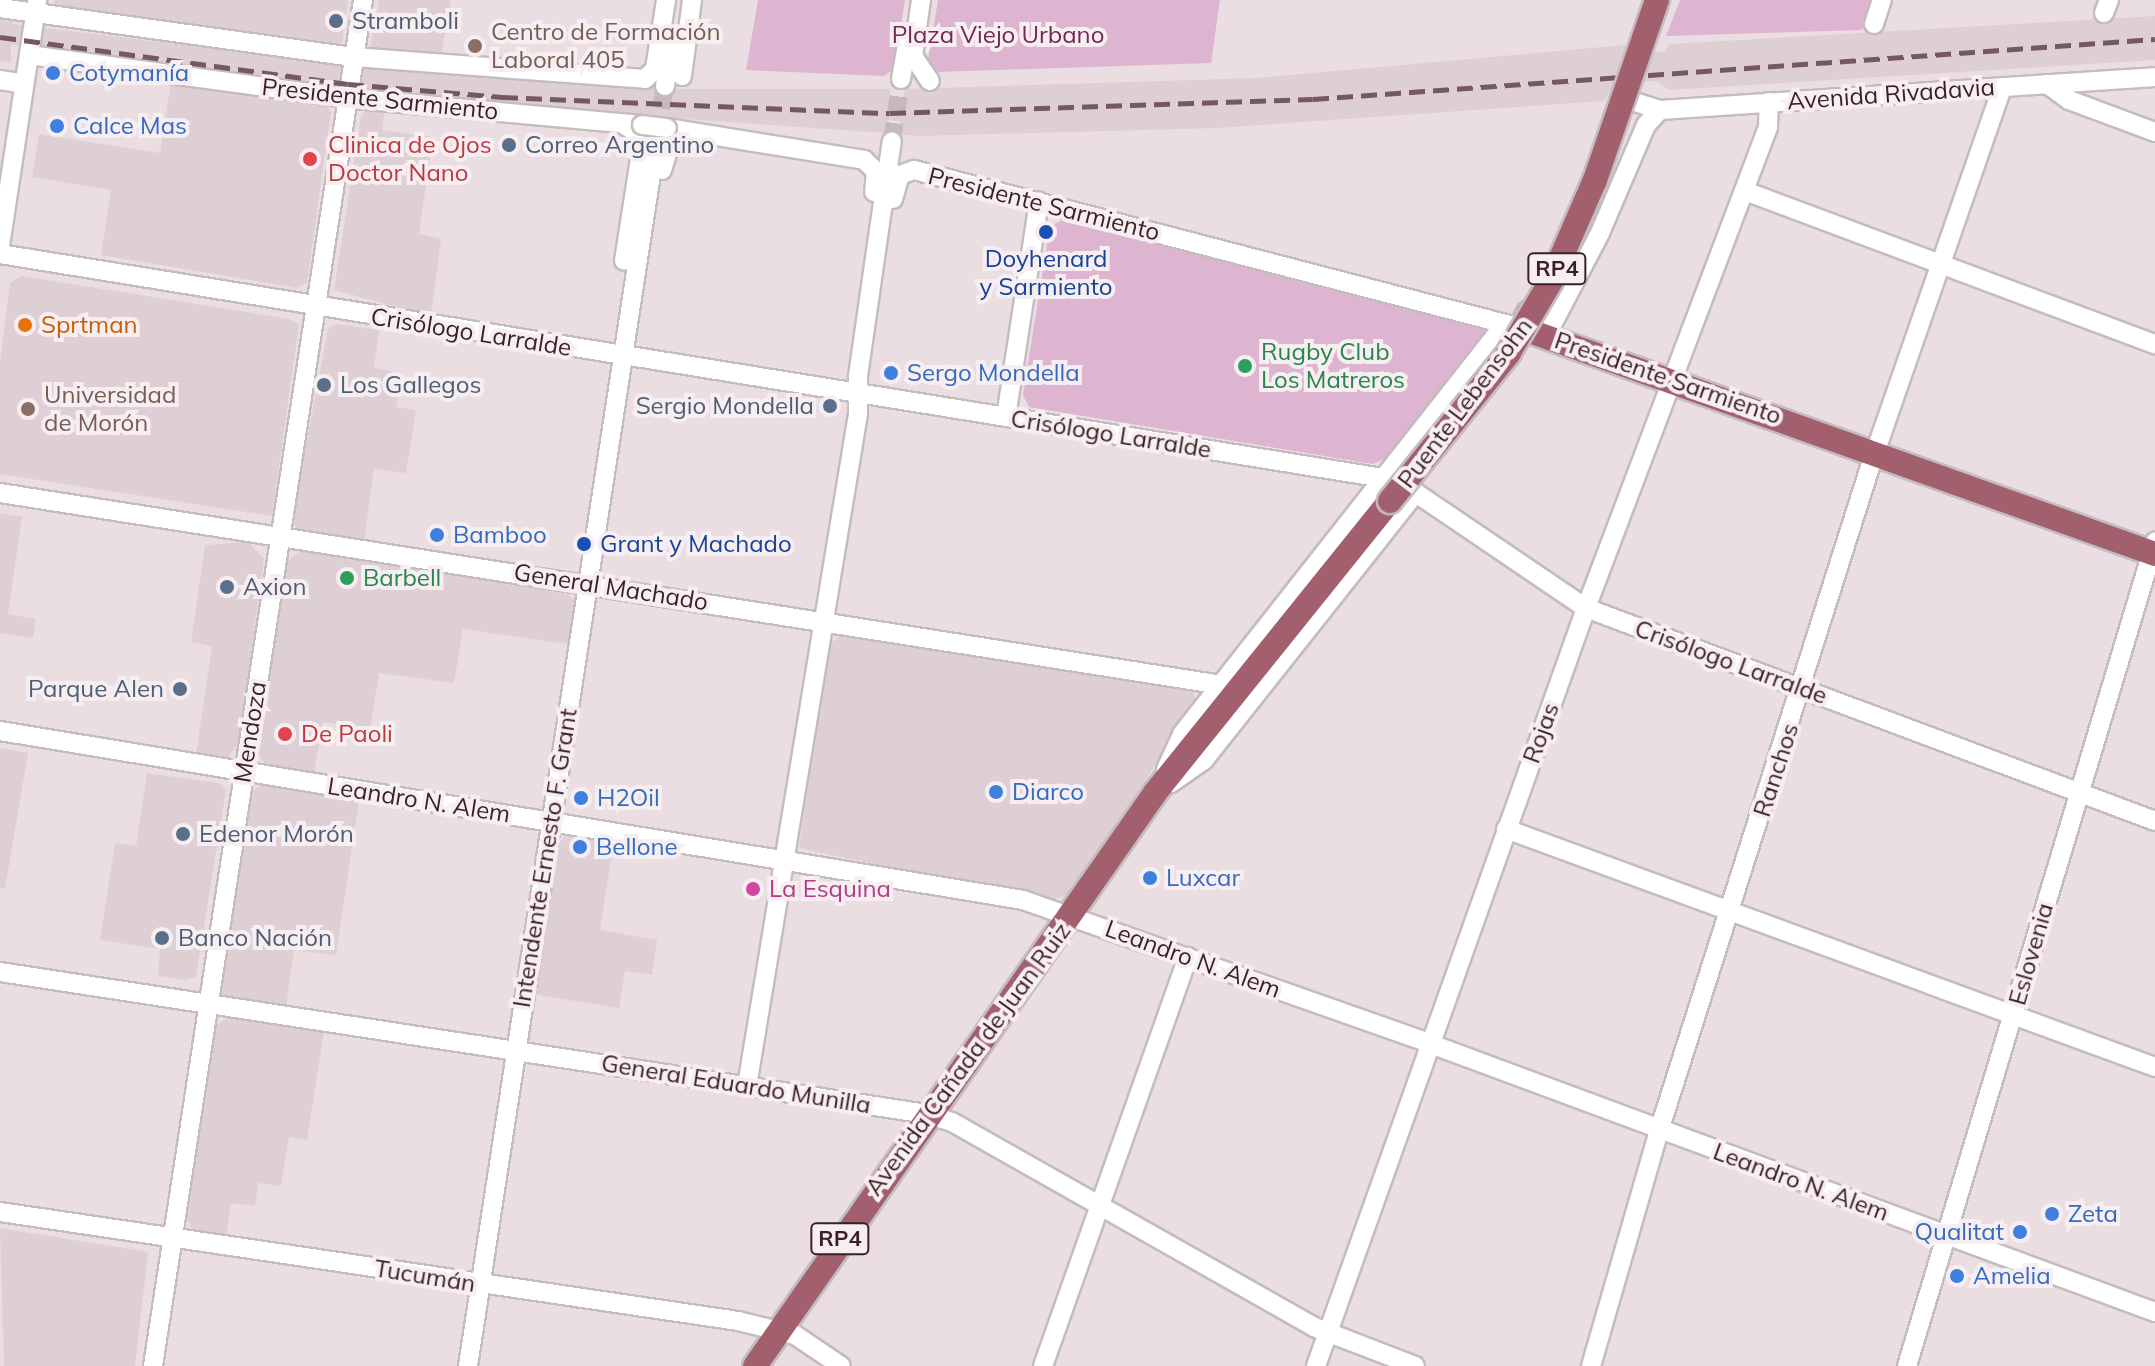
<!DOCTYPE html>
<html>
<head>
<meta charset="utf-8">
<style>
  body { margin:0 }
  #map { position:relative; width:2155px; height:1366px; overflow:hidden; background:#eadee3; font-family:Mulish,sans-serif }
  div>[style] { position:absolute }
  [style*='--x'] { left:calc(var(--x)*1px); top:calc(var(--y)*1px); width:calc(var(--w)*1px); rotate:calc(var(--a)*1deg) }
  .built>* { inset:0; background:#decfd5 }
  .green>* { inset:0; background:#ddb5d1 }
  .minor-tunnel>* { height:18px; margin-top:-9px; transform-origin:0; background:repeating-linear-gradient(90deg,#c7b8bd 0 18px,transparent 0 27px) }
  .roads { filter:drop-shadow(2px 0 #c4bcbe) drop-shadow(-2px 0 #c4bcbe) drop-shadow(0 2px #c4bcbe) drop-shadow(0 -2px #c4bcbe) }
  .minor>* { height:18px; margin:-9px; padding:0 9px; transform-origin:9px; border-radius:9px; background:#fff }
  .major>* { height:24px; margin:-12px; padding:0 12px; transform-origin:12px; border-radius:12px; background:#a2606f }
  .rail>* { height:5px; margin-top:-2.5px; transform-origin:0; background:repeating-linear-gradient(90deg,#765860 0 16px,transparent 0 24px) }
  .bridges { filter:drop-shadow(2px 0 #c4bcbe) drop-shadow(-2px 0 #c4bcbe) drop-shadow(0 2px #c4bcbe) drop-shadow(0 -2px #c4bcbe) }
  .minor-bridge>* { height:18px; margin:-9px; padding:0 9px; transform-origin:9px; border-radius:9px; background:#fff }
  .major-bridge>* { height:24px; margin:-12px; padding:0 12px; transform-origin:12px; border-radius:12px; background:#a2606f }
  .dots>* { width:22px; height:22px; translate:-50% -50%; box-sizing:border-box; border:4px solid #f7eef2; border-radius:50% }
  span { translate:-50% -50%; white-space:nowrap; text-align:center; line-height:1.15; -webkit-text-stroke:8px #f7eef2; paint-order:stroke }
  .shield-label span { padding:2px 6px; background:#f7eef2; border:2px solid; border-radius:6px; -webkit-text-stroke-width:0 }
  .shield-label { font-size:22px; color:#3a1f25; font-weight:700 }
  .service-label { font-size:24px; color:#4e5e75 }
  .left { translate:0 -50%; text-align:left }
  .right { translate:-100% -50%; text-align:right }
  .education-label { font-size:24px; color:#785e54 }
  .park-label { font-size:24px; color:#732753 }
  .shop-label { font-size:24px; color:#366cbe }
  .street-label { font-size:24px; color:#3a1f25 }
  .health-label { font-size:24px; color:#be3a42 }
  .transit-label { font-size:24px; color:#164399 }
  .food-label { font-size:24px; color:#c56008 }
  .leisure-label { font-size:24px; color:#27864d }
  .hotel-label { font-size:24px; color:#b23c85 }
</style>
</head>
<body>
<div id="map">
  <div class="built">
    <i style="clip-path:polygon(54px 0,348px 0,342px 43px,333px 49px,56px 12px)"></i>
    <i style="clip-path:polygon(379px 0,451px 0,440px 61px,375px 55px,370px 48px)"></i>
    <i style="clip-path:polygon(0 13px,14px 16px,13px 24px,324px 62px,678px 89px,890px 89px,890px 98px,903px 98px,905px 89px,1257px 78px,1625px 45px,1630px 52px,1664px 52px,1670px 44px,2155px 16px,2155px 60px,1669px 90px,1656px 81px,1616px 83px,1604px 101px,1218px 128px,919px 136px,898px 134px,900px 121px,888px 120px,885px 133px,512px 107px,52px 54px,11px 44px,11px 63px,0 61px)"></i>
    <i style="clip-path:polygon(171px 82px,324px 103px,331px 112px,307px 282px,298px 288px,101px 255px,111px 190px,32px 177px,39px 134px,160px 153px)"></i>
    <i style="clip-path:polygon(367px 108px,385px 111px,382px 130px,433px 137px,419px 234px,441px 239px,431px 316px,334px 290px,361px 116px)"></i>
    <i style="clip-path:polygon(21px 276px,290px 319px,299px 325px,272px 516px,0 474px,0 363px,10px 283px)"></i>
    <i style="clip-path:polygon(336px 324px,379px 330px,374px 368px,402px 373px,396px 407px,416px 410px,406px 473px,374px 469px,364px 541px,298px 530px,292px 520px,328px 329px)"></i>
    <i style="clip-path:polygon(0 513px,22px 517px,8px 614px,36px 619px,33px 638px,0 633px)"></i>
    <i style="clip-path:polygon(249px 542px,264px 559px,238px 744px,228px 757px,196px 755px,212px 646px,191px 642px,205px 545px)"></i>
    <i style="clip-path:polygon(302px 550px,568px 594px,575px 601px,568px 644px,463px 629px,454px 683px,379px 673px,370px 729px,323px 722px,314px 773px,266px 766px,256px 751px,285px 563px)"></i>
    <i style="clip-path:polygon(844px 633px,1191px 689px,1197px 701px,1071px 894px,1048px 901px,799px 848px,828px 645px)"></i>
    <i style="clip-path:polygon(0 748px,28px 753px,5px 889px,0 888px)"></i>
    <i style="clip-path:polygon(147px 773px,219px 783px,226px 790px,196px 977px,185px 980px,158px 976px,160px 949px,100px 940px,115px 843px,136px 846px)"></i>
    <i style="clip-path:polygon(262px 784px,359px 800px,336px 955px,294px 950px,286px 1006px,227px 998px,217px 989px,249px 794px)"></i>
    <i style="clip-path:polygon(570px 833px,614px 840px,600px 930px,657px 940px,652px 975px,625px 971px,619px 1008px,532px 994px,555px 846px)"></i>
    <i style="clip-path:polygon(230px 1016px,324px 1031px,307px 1140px,289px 1137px,281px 1186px,258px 1183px,255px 1206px,231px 1203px,226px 1237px,193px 1231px,186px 1217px,214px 1027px)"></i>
    <i style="clip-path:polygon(0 1228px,148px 1252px,135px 1366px,4px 1366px)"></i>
  </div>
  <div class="green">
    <i style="clip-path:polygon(758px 0,905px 0,894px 69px,884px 76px,746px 70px)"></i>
    <i style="clip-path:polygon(938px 0,1220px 0,1211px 63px,937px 72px,928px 60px)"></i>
    <i style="clip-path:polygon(1680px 0,1872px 0,1862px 30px,1666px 36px)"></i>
    <i style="clip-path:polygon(1063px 220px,1483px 328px,1487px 338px,1386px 458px,1373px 464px,1029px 407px,1023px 395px,1050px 226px)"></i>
  </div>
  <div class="minor-tunnel">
    <i style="--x:657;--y:135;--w:50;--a:-80.7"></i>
    <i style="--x:892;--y:141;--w:63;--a:-81.7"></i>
  </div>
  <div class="roads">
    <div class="minor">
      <i style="--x:921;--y:0;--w:57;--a:98.1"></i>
      <i style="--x:913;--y:56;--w:30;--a:56"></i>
      <i style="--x:0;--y:8;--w:357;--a:7.9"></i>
      <i style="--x:354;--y:57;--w:292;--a:4.3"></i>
      <i style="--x:645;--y:79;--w:14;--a:-45"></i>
      <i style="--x:655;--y:69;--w:70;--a:-80.9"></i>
      <i style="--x:2104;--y:13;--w:14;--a:-69"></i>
      <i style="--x:1874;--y:24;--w:25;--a:-72"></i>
      <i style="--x:29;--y:55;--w:320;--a:7.7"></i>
      <i style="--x:346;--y:98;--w:297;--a:5.2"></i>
      <i style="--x:682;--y:76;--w:77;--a:-82.5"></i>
      <i style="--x:901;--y:79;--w:34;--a:-80"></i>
      <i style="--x:0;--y:80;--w:24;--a:9"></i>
      <i style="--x:2047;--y:84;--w:27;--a:36"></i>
      <i style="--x:2069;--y:100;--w:92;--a:20.4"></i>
      <i style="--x:665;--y:86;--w:36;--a:-82"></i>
      <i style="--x:1629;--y:100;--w:33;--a:18"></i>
      <i style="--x:1660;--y:110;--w:496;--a:-3.8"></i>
      <i style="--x:624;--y:125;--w:16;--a:30"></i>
      <i style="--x:638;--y:133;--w:14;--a:73"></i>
      <i style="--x:642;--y:146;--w:116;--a:98.9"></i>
      <i style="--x:667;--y:128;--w:200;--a:9.2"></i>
      <i style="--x:864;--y:160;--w:16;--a:43"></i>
      <i style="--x:876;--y:171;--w:21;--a:95"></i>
      <i style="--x:662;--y:170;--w:27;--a:-73"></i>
      <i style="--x:670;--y:144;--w:30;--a:0"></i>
      <i style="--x:1745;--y:191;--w:438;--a:20.5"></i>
      <i style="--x:893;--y:199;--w:25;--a:-74"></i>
      <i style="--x:900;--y:175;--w:15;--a:-20"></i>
      <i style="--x:914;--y:170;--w:627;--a:14.59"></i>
      <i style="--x:0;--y:246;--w:249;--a:-81.4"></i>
      <i style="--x:0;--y:254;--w:1401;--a:9.2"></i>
      <i style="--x:1383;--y:478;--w:36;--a:24"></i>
      <i style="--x:1416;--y:493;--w:205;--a:34.1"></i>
      <i style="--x:1586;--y:608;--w:608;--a:20.52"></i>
      <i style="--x:1546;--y:336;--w:116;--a:-62.3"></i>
      <i style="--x:1600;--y:233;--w:117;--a:-66.9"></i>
      <i style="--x:1646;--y:125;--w:21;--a:-47"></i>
      <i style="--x:1006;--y:417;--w:218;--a:-81.3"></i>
      <i style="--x:0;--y:493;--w:1237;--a:8.93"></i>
      <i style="--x:0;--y:731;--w:1037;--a:9.38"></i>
      <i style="--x:1023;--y:900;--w:430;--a:19.4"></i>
      <i style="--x:1428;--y:1043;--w:775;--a:20.31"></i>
      <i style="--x:1166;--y:769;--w:38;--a:-65"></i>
      <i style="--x:1182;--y:734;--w:508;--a:-51.8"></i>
      <i style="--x:1496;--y:335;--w:24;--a:-17"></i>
      <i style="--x:1171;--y:783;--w:40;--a:-34.9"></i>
      <i style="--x:1204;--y:760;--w:341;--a:-51.6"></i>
      <i style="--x:1506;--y:829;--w:691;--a:20.14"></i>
      <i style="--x:0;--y:972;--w:938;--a:8.71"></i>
      <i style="--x:927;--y:1114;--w:26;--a:18"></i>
      <i style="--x:952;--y:1122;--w:416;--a:29.5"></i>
      <i style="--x:1314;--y:1327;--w:108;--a:21.1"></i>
      <i style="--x:747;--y:1086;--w:681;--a:-80.62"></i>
      <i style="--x:858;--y:414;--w:38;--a:-90"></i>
      <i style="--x:858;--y:376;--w:237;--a:-81.8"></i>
      <i style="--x:0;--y:1212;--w:746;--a:8.4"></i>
      <i style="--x:738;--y:1321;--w:59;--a:13.8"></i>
      <i style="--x:795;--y:1335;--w:55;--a:34"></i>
      <i style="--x:153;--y:1366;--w:1382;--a:-81.26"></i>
      <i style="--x:468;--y:1366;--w:1245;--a:-81.27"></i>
      <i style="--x:1043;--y:1366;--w:434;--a:-70.5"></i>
      <i style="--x:1316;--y:1366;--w:805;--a:-70.39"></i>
      <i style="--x:1586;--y:608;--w:514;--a:-69.27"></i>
      <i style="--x:1768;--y:127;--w:25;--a:-88"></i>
      <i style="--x:1591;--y:1366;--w:245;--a:-73.9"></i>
      <i style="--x:1659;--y:1131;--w:697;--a:-72.37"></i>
      <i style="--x:1870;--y:467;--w:402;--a:-70.8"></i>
      <i style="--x:1907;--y:1366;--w:861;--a:-73.25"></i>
    </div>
    <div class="major">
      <i style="--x:1529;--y:313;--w:17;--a:118"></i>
      <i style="--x:1521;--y:328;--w:673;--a:19.62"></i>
      <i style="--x:755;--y:1366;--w:699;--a:-55.08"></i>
      <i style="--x:1155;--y:793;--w:375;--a:-51.2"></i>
    </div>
  </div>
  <div class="rail">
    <i style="--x:0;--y:37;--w:351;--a:7.7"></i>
    <i style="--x:348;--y:84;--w:155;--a:4.8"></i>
    <i style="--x:502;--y:97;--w:388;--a:2.4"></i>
    <i style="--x:890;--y:113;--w:423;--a:-1.9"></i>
    <i style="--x:1313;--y:99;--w:844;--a:-4.08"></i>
  </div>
  <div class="bridges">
    <div class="minor-bridge">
      <i style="--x:642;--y:125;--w:25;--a:7"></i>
    </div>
    <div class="major-bridge">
      <i style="--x:1390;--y:501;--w:189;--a:-51.2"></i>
      <i style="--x:1508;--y:354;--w:85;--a:-59.5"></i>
      <i style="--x:1551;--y:281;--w:110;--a:-66.5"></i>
      <i style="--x:1595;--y:180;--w:190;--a:-71"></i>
    </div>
  </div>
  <div class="dots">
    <i style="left:336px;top:21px;background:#5c6f8a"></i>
    <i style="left:475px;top:46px;background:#8d6e63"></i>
    <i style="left:53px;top:73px;background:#3f7fe0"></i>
    <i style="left:57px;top:126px;background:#3f7fe0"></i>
    <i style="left:509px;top:145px;background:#5c6f8a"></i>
    <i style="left:310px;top:159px;background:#e0444e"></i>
    <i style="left:1046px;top:232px;background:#1a4fb4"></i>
    <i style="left:25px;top:325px;background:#e8710a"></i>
    <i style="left:1245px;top:366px;background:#2e9e5b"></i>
    <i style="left:891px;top:373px;background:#3f7fe0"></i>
    <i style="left:324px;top:385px;background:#5c6f8a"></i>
    <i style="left:830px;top:406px;background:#5c6f8a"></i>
    <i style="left:28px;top:409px;background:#8d6e63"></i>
    <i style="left:437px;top:535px;background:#3f7fe0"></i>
    <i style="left:584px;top:544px;background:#1a4fb4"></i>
    <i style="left:347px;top:578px;background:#2e9e5b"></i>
    <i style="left:227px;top:587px;background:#5c6f8a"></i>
    <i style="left:180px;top:689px;background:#5c6f8a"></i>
    <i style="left:285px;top:734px;background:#e0444e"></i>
    <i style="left:996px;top:792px;background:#3f7fe0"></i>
    <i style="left:581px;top:798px;background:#3f7fe0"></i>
    <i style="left:183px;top:834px;background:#5c6f8a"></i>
    <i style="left:580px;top:847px;background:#3f7fe0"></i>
    <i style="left:1150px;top:878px;background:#3f7fe0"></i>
    <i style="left:753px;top:889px;background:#d1479c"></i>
    <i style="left:162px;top:938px;background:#5c6f8a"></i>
    <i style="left:2052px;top:1214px;background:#3f7fe0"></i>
    <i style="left:2020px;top:1232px;background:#3f7fe0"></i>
    <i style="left:1957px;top:1276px;background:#3f7fe0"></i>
  </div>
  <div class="shield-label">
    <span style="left:1557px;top:269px">RP4</span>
    <span style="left:840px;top:1239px">RP4</span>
  </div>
  <div class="service-label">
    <span class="left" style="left:352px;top:21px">Stramboli</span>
    <span class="left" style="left:525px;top:145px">Correo Argentino</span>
    <span class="left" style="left:340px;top:385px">Los Gallegos</span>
    <span class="right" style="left:814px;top:406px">Sergio Mondella</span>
    <span class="left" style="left:243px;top:587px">Axion</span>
    <span class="right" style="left:164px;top:689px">Parque Alen</span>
    <span class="left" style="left:199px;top:834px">Edenor Morón</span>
    <span class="left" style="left:178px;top:938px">Banco Nación</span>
  </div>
  <div class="education-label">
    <span class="left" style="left:491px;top:46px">Centro de Formación<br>Laboral 405</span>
    <span class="left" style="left:44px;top:409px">Universidad<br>de Morón</span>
  </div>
  <div class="park-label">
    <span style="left:998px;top:35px">Plaza Viejo Urbano</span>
  </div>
  <div class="shop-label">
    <span class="left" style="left:69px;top:73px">Cotymanía</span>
    <span class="left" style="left:73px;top:126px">Calce Mas</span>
    <span class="left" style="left:907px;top:373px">Sergo Mondella</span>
    <span class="left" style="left:453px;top:535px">Bamboo</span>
    <span class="left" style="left:1012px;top:792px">Diarco</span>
    <span class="left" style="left:597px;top:798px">H2Oil</span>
    <span class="left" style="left:596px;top:847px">Bellone</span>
    <span class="left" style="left:1166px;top:878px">Luxcar</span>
    <span class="left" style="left:2068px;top:1214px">Zeta</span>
    <span class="right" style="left:2004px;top:1232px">Qualitat</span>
    <span class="left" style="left:1973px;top:1276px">Amelia</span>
  </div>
  <div class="street-label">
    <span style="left:1891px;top:94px;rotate:-4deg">Avenida Rivadavia</span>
    <span style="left:380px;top:99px;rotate:6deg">Presidente Sarmiento</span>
    <span style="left:1044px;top:204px;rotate:14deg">Presidente Sarmiento</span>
    <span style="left:471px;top:332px;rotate:9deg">Crisólogo Larralde</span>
    <span style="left:1668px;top:378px;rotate:19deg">Presidente Sarmiento</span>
    <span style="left:1465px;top:403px;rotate:-53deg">Puente Lebensohn</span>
    <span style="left:1111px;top:434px;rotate:9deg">Crisólogo Larralde</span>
    <span style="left:611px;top:587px;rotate:9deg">General Machado</span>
    <span style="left:1731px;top:662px;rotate:20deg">Crisólogo Larralde</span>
    <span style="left:250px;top:732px;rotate:-81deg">Mendoza</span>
    <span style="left:1541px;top:733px;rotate:-70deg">Rojas</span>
    <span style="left:1776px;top:770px;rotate:-72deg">Ranchos</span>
    <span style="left:419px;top:800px;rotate:9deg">Leandro N. Alem</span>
    <span style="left:545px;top:858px;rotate:-81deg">Intendente Ernesto F. Grant</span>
    <span style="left:2031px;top:954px;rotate:-74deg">Eslovenia</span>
    <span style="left:1193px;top:959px;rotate:20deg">Leandro N. Alem</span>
    <span style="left:968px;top:1059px;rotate:-54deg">Avenida Cañada de Juan Ruiz</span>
    <span style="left:736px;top:1084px;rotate:9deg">General Eduardo Munilla</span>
    <span style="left:1801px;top:1182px;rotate:20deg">Leandro N. Alem</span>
    <span style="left:425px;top:1276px;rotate:9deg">Tucumán</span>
  </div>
  <div class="health-label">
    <span class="left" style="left:328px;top:159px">Clinica de Ojos<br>Doctor Nano</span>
    <span class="left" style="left:301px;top:734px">De Paoli</span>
  </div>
  <div class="transit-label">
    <span style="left:1046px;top:273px">Doyhenard<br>y Sarmiento</span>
    <span class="left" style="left:600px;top:544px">Grant y Machado</span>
  </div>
  <div class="food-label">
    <span class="left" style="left:41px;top:325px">Sprtman</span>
  </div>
  <div class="leisure-label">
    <span class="left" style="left:1261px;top:366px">Rugby Club<br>Los Matreros</span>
    <span class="left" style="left:363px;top:578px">Barbell</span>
  </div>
  <div class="hotel-label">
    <span class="left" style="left:769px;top:889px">La Esquina</span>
  </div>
</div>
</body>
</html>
